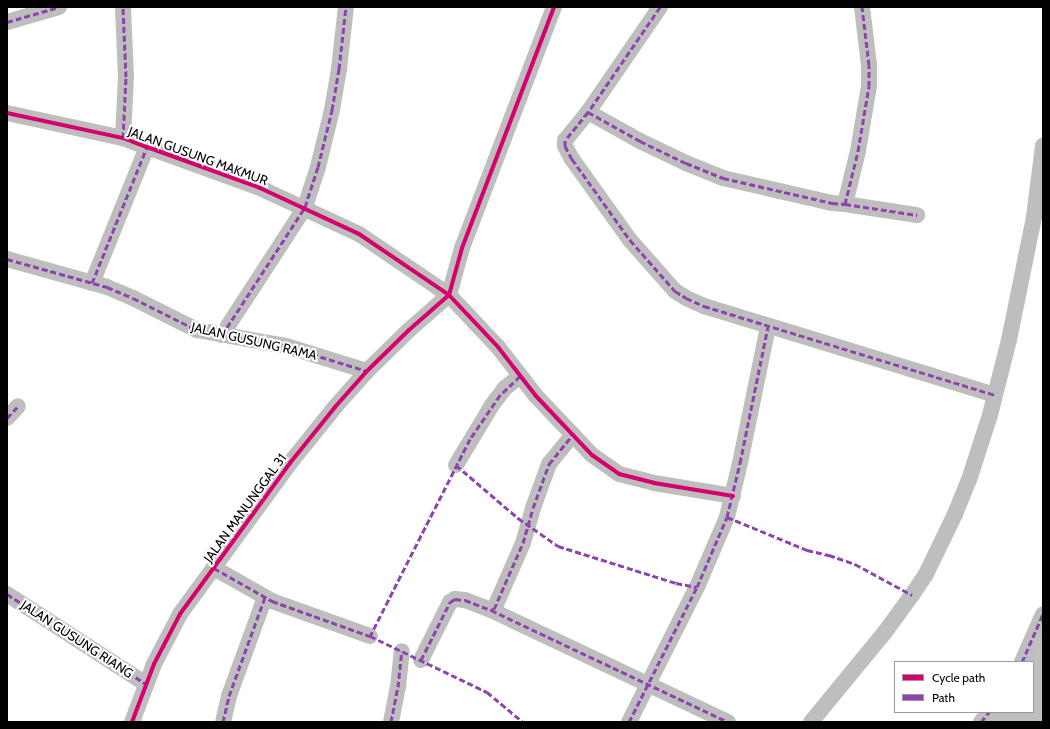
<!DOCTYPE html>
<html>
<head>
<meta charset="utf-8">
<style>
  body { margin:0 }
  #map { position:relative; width:1050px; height:729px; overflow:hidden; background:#fff; font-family:Cabin,sans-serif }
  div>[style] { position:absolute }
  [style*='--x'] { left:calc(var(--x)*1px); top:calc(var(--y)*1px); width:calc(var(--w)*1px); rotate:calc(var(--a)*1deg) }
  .water>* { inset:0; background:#bfbfbf }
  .street>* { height:16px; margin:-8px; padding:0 8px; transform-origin:8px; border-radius:8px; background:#bebebe }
  .quiet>* { height:3px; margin-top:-1.5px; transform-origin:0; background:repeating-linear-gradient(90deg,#8e44ad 0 6px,transparent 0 9px) }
  .cycleway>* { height:4px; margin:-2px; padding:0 2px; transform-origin:2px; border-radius:2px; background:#d6006c }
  span { translate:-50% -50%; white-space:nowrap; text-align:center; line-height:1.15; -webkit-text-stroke:4px #fff; paint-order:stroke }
  .street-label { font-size:13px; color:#000 }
  .frame { position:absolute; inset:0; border:8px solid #000; pointer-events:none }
  .legend { position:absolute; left:894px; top:661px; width:140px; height:52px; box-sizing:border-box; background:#fff; border:1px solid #999; margin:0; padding:5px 7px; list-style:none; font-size:12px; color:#000 }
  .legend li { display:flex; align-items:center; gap:8px; height:20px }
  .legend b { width:20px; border:1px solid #999 }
</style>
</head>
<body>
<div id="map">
  <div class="water">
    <i style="clip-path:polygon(1043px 631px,1043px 722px,988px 722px,995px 712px,1033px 712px,1033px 662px,1028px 662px)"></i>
  </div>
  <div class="street">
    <i style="--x:660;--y:7;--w:127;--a:124.4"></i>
    <i style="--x:588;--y:112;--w:36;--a:129"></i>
    <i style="--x:565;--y:140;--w:6;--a:90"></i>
    <i style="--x:565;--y:146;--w:15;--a:62"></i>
    <i style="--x:572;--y:159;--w:100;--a:54.4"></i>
    <i style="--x:630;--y:240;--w:68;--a:48.6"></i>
    <i style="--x:675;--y:291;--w:13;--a:32"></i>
    <i style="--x:686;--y:298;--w:20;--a:24"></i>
    <i style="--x:704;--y:306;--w:304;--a:17"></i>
    <i style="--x:7;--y:22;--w:54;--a:-16.1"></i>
    <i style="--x:588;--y:112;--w:60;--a:29.1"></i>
    <i style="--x:640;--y:141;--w:51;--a:25.6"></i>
    <i style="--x:686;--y:163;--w:40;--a:22"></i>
    <i style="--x:723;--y:178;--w:112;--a:12.9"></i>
    <i style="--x:832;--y:203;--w:13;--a:4"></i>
    <i style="--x:845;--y:204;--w:55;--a:-76.2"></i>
    <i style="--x:858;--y:151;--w:66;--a:-80.4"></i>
    <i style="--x:869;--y:86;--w:21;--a:-90"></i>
    <i style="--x:869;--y:65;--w:58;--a:-96.9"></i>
    <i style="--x:7;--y:113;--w:119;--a:12.2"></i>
    <i style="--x:123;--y:138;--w:26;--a:21"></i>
    <i style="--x:147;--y:147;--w:120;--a:19.9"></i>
    <i style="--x:260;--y:188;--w:109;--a:24.9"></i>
    <i style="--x:359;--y:234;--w:109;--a:34.1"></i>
    <i style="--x:449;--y:295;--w:71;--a:46.7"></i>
    <i style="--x:498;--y:347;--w:62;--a:52.2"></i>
    <i style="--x:536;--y:396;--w:81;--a:46.5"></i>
    <i style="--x:592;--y:455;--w:33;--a:35"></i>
    <i style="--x:619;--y:474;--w:36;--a:14"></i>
    <i style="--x:654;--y:483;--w:80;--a:9.3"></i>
    <i style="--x:123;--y:138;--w:61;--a:-87.2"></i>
    <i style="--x:126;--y:77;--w:70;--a:-92.5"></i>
    <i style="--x:845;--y:204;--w:73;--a:8.7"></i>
    <i style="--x:7;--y:259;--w:104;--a:15.6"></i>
    <i style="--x:107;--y:287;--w:28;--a:23"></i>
    <i style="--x:133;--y:298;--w:72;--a:26.6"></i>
    <i style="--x:197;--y:330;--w:90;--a:10.2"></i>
    <i style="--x:286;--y:346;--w:85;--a:17.2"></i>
    <i style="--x:92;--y:283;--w:147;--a:-68"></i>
    <i style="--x:222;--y:335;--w:153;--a:-57"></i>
    <i style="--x:305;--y:207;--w:42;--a:-72"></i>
    <i style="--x:318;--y:167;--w:59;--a:-76.2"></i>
    <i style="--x:332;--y:110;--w:42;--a:-80.3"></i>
    <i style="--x:339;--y:69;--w:62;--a:-83.6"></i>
    <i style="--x:7;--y:418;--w:16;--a:-47"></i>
    <i style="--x:456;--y:465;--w:70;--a:-59"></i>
    <i style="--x:492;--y:405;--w:21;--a:-53"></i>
    <i style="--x:505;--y:388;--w:19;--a:-39"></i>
    <i style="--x:214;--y:568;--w:67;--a:29.6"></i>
    <i style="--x:272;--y:601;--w:104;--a:19.7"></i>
    <i style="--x:7;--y:594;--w:166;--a:32.9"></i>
    <i style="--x:491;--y:610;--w:3;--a:-18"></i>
    <i style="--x:494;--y:609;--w:72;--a:-66.3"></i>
    <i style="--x:523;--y:543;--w:36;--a:-74"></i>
    <i style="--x:533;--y:508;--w:47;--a:-70"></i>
    <i style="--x:549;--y:464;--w:38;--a:-51"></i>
    <i style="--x:421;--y:660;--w:65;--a:-63.4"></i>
    <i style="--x:450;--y:602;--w:6;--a:-31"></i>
    <i style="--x:455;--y:599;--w:10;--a:6"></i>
    <i style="--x:465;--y:600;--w:28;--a:21"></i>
    <i style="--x:491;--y:610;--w:262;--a:25.3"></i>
    <i style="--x:1022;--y:662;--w:52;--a:-66.4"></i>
    <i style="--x:132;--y:722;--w:62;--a:-69.2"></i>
    <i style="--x:154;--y:664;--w:56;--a:-62.5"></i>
    <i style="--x:180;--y:614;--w:187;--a:-53.9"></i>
    <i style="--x:290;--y:463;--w:72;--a:-51.2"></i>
    <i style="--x:335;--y:407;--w:48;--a:-48.4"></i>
    <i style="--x:367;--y:371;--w:59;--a:-44.3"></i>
    <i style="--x:409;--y:330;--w:53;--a:-41.2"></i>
    <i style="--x:449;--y:295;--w:49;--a:-74.5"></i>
    <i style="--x:462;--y:248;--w:258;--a:-69.1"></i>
    <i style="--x:223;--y:722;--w:27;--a:-77"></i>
    <i style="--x:229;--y:696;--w:105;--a:-70"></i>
    <i style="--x:391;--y:722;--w:36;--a:-79"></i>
    <i style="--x:398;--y:687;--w:36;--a:-84"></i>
    <i style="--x:629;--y:722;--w:151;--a:-63.3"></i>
    <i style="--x:697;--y:587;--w:76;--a:-66.8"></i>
    <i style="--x:727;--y:517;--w:56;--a:-76.5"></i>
    <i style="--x:740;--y:463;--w:139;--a:-78.4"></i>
    <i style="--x:811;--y:722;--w:117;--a:-50.6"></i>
    <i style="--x:885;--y:632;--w:46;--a:-53.9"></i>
    <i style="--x:912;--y:595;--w:25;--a:-56"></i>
    <i style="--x:926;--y:574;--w:67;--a:-64.2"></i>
    <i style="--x:955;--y:514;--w:37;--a:-68"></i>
    <i style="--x:969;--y:480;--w:68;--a:-72.1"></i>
    <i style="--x:990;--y:415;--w:77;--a:-75.8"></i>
    <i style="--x:1009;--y:340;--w:126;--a:-78.5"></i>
    <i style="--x:1034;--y:217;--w:72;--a:-82.8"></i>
    <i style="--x:981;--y:722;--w:13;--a:-51"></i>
  </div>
  <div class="quiet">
    <i style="--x:660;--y:7;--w:127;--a:124.4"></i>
    <i style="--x:588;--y:112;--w:36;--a:129"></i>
    <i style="--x:565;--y:140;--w:6;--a:90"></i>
    <i style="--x:565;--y:146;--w:15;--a:62"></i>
    <i style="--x:572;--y:159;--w:100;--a:54.4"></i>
    <i style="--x:630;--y:240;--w:68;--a:48.6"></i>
    <i style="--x:675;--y:291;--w:13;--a:32"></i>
    <i style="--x:686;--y:298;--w:20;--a:24"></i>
    <i style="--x:704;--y:306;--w:304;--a:17"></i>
    <i style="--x:7;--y:22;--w:54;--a:-16.1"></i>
    <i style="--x:588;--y:112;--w:60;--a:29.1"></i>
    <i style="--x:640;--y:141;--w:51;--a:25.6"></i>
    <i style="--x:686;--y:163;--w:40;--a:22"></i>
    <i style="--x:723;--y:178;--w:112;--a:12.9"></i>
    <i style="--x:832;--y:203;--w:13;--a:4"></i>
    <i style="--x:845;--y:204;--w:55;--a:-76.2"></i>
    <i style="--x:858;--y:151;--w:66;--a:-80.4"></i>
    <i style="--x:869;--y:86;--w:21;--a:-90"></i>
    <i style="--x:869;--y:65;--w:58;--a:-96.9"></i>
    <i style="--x:123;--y:138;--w:61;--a:-87.2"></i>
    <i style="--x:126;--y:77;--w:70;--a:-92.5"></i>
    <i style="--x:845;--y:204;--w:73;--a:8.7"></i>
    <i style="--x:7;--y:259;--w:104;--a:15.6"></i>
    <i style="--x:107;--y:287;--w:28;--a:23"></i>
    <i style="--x:133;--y:298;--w:72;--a:26.6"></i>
    <i style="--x:197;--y:330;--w:90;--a:10.2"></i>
    <i style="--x:286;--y:346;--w:85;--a:17.2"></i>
    <i style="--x:92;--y:283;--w:147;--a:-68"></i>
    <i style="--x:222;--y:335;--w:153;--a:-57"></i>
    <i style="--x:305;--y:207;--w:42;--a:-72"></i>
    <i style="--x:318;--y:167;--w:59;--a:-76.2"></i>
    <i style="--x:332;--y:110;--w:42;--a:-80.3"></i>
    <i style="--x:339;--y:69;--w:62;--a:-83.6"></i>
    <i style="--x:520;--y:376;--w:28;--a:136"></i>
    <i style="--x:500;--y:395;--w:53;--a:124.3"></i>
    <i style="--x:470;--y:439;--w:221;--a:116.9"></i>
    <i style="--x:370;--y:636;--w:130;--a:25.6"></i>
    <i style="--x:487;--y:692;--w:47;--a:39.8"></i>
    <i style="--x:7;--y:418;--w:16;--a:-47"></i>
    <i style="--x:456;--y:465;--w:82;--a:40.5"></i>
    <i style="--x:518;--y:518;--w:49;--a:35"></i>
    <i style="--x:558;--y:546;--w:124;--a:17.4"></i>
    <i style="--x:676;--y:583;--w:21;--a:11"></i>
    <i style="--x:727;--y:517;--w:87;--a:22.4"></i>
    <i style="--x:807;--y:550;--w:23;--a:13"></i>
    <i style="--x:829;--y:555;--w:28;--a:19"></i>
    <i style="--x:855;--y:564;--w:65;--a:28.5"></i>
    <i style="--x:214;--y:568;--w:67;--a:29.6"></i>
    <i style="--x:272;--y:601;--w:104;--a:19.7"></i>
    <i style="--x:7;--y:594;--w:166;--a:32.9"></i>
    <i style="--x:491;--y:610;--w:3;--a:-18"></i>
    <i style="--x:494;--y:609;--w:72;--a:-66.3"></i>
    <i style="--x:523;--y:543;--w:36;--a:-74"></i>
    <i style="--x:533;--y:508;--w:47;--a:-70"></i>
    <i style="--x:549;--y:464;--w:38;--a:-51"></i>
    <i style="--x:421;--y:660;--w:65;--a:-63.4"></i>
    <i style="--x:450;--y:602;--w:6;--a:-31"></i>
    <i style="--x:455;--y:599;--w:10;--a:6"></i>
    <i style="--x:465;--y:600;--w:28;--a:21"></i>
    <i style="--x:491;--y:610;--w:262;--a:25.3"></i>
    <i style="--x:1022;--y:662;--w:52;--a:-66.4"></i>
    <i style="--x:223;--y:722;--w:27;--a:-77"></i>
    <i style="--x:229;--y:696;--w:105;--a:-70"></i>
    <i style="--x:391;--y:722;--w:36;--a:-79"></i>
    <i style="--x:398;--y:687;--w:36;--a:-84"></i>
    <i style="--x:629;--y:722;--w:151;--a:-63.3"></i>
    <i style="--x:697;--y:587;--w:76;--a:-66.8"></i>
    <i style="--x:727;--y:517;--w:56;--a:-76.5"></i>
    <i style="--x:740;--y:463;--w:139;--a:-78.4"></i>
    <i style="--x:981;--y:722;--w:13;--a:-51"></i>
  </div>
  <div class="cycleway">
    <i style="--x:7;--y:113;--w:119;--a:12.2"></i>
    <i style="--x:123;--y:138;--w:26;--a:21"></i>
    <i style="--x:147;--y:147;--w:120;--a:19.9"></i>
    <i style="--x:260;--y:188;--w:109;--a:24.9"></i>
    <i style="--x:359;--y:234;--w:109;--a:34.1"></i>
    <i style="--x:449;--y:295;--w:71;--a:46.7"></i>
    <i style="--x:498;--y:347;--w:62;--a:52.2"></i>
    <i style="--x:536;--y:396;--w:81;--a:46.5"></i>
    <i style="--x:592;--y:455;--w:33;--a:35"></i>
    <i style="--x:619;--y:474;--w:36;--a:14"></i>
    <i style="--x:654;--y:483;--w:80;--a:9.3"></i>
    <i style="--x:132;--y:722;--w:62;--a:-69.2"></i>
    <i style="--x:154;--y:664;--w:56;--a:-62.5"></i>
    <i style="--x:180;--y:614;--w:187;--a:-53.9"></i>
    <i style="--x:290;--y:463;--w:72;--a:-51.2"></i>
    <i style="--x:335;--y:407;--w:48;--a:-48.4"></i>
    <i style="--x:367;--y:371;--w:59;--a:-44.3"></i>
    <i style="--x:409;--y:330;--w:53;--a:-41.2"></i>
    <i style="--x:449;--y:295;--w:49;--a:-74.5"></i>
    <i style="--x:462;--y:248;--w:258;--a:-69.1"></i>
  </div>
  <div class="street-label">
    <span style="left:198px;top:156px;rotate:20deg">JALAN GUSUNG MAKMUR</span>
    <span style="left:254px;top:341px;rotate:13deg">JALAN GUSUNG RAMA</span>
    <span style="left:245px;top:508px;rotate:-54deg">JALAN MANUNGGAL 31</span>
    <span style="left:77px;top:639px;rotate:33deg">JALAN GUSUNG RIANG</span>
  </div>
  <div class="frame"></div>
  <ul class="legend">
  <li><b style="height:5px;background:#d6006c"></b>Cycle path</li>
  <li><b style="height:5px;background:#8e44ad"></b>Path</li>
  </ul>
</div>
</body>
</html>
